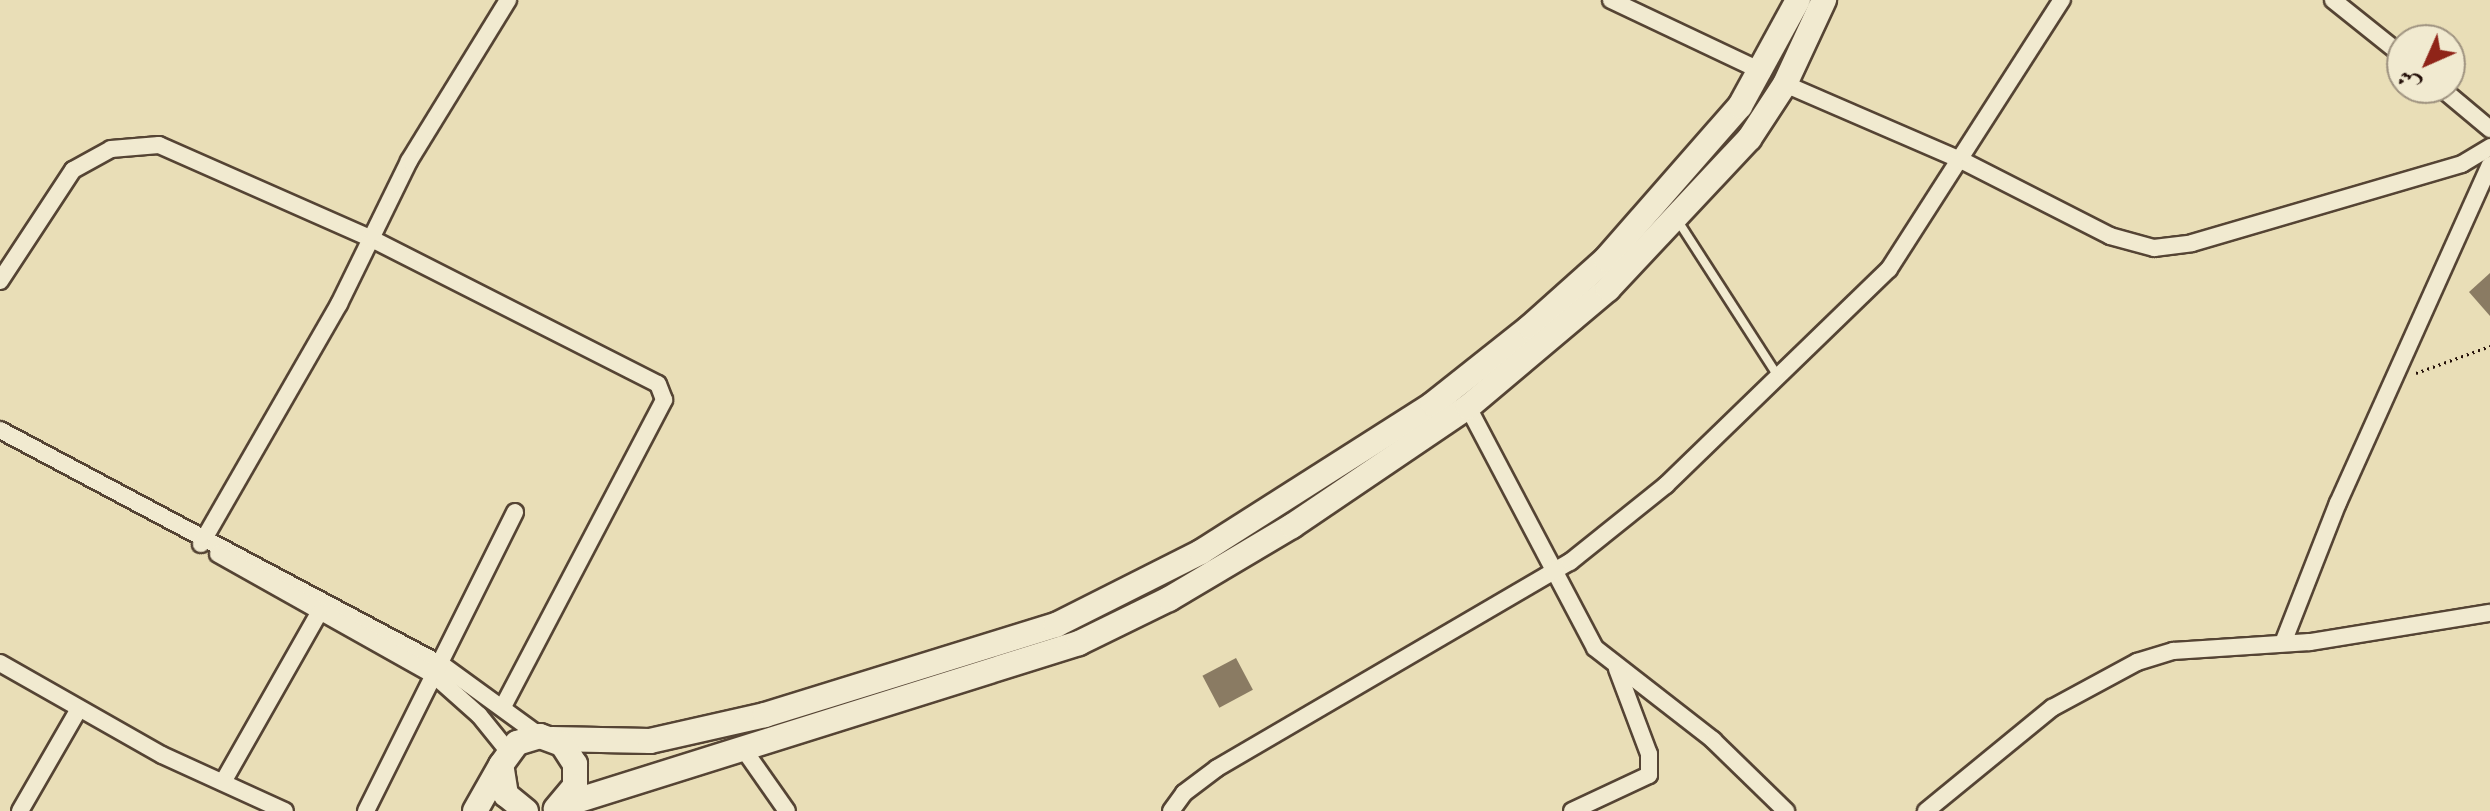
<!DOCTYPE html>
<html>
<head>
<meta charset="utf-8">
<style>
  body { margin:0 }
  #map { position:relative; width:2490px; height:811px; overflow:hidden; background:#e9deb7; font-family:"Sorts Mill Goudy",Amiri,serif }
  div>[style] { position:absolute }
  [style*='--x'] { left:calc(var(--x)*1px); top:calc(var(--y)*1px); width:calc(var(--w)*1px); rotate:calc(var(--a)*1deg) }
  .building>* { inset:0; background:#8a7b63; transform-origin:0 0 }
  .path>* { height:3px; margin-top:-1.5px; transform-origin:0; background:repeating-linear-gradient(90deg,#241009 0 2px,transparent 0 6px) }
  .roads { filter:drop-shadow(2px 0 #554434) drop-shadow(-2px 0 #554434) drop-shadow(0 2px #554434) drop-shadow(0 -2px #554434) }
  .service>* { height:8px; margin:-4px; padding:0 4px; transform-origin:4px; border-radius:4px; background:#f1ead0 }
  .minor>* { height:16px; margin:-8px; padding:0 8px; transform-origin:8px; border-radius:8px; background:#f1ead0 }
  .secondary>* { height:24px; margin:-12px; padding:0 12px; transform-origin:12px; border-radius:12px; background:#f1ead0 }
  span { translate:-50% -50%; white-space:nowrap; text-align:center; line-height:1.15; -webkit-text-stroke:6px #f1ead0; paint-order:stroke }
  .north { position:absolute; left:2386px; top:24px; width:80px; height:80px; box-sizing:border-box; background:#f1ead0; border:2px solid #9f9380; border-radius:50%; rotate:225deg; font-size:22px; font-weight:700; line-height:32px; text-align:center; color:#241009 }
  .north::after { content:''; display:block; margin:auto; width:28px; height:36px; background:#8f2418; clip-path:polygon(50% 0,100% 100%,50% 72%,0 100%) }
</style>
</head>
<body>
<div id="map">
  <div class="building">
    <i style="clip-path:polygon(2490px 273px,2490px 316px,2469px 292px)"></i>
    <i style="left:1236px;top:658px;width:36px;height:38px;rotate:62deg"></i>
  </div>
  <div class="path">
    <i style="--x:2416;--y:373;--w:79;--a:-20"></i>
  </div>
  <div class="roads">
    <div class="service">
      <i style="--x:1678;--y:221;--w:187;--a:57.2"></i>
    </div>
    <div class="minor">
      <i style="--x:1611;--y:0;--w:168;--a:25.3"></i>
      <i style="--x:2333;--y:0;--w:88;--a:38.6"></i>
      <i style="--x:1785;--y:84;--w:194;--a:23.4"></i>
      <i style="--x:1963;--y:161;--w:165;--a:27"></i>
      <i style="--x:2110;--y:236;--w:46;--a:15.3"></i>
      <i style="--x:2154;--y:248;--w:38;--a:-7"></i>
      <i style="--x:2192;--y:243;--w:281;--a:-16.3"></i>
      <i style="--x:2462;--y:164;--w:33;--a:-31"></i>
      <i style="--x:2441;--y:88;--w:64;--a:39.9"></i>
      <i style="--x:0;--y:281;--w:133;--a:-56.7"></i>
      <i style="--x:73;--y:170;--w:43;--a:-28.9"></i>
      <i style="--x:111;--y:149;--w:48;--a:-4.8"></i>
      <i style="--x:159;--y:145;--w:235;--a:23.8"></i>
      <i style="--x:374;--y:240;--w:318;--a:26.9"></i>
      <i style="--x:658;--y:384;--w:17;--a:69"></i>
      <i style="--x:664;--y:400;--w:347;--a:117.7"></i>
      <i style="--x:1468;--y:407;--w:272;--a:62.2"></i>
      <i style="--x:1595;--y:648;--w:150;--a:37.9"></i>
      <i style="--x:1713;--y:740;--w:102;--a:44.2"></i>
      <i style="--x:0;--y:430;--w:499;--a:28"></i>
      <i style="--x:441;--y:664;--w:122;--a:36"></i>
      <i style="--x:201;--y:544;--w:277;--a:-60.1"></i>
      <i style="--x:339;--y:304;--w:159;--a:-63.9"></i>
      <i style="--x:409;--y:161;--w:189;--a:-58.4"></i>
      <i style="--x:218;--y:554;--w:249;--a:29.3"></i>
      <i style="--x:435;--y:676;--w:59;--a:41.6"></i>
      <i style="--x:479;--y:715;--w:46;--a:51.1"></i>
      <i style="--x:2283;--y:643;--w:150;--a:-68.6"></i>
      <i style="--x:2338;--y:503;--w:371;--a:-65.8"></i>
      <i style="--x:0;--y:663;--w:186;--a:29.6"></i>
      <i style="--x:162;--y:755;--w:135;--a:24.5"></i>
      <i style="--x:742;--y:747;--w:78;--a:54.9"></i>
      <i style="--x:223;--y:782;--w:194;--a:-60.4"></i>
      <i style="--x:20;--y:811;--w:118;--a:-60"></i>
      <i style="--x:366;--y:811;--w:334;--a:-63.5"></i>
      <i style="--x:1171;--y:811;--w:22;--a:-54"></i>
      <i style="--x:1184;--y:793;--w:41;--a:-37.1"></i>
      <i style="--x:1217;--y:768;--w:409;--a:-30.3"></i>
      <i style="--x:1570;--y:562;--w:123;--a:-38.7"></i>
      <i style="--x:1666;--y:485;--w:310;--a:-44.1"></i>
      <i style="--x:1889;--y:269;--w:320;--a:-57.3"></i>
      <i style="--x:1572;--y:811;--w:85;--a:-25.1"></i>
      <i style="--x:1649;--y:775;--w:21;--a:-90"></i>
      <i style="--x:1649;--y:754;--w:91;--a:-110.6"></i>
      <i style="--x:1926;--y:811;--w:163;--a:-39.3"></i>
      <i style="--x:2052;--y:708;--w:97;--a:-28.4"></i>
      <i style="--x:2137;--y:662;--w:38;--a:-17"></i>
      <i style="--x:2173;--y:651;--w:137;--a:-3.8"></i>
      <i style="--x:2310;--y:642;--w:182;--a:-9.2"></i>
    </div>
    <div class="secondary">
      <i style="--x:552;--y:739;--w:98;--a:1.2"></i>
      <i style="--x:650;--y:741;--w:118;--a:-12.7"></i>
      <i style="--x:765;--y:715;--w:305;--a:-17.2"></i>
      <i style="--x:1056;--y:625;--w:162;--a:-26.7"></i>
      <i style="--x:1201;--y:552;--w:275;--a:-32.5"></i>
      <i style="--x:1433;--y:404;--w:124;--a:-38.4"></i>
      <i style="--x:1530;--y:327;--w:102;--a:-41.8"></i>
      <i style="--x:1606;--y:259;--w:203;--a:-48.8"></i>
      <i style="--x:1740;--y:106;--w:121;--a:-61.3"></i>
      <i style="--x:563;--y:805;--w:541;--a:-17.43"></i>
      <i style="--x:1079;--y:643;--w:100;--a:-26.1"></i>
      <i style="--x:1169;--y:599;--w:143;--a:-30.7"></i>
      <i style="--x:1292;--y:526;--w:212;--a:-34.1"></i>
      <i style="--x:1468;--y:407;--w:183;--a:-40.1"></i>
      <i style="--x:1608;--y:289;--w:206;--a:-46.8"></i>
      <i style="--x:1749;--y:139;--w:66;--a:-56.8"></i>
      <i style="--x:1785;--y:84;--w:93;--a:-65.1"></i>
      <i style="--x:475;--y:811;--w:53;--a:-60.5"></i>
      <i style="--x:526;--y:811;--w:26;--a:-141"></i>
      <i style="--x:506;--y:795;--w:30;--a:-99"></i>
      <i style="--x:501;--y:765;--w:27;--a:-54"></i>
      <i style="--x:517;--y:743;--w:24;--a:-17"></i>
      <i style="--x:540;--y:736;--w:23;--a:20"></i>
      <i style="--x:562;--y:744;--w:24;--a:57"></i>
      <i style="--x:575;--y:764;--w:22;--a:90"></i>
      <i style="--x:575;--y:786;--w:30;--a:130"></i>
    </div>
  </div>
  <div class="north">ش</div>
</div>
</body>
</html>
